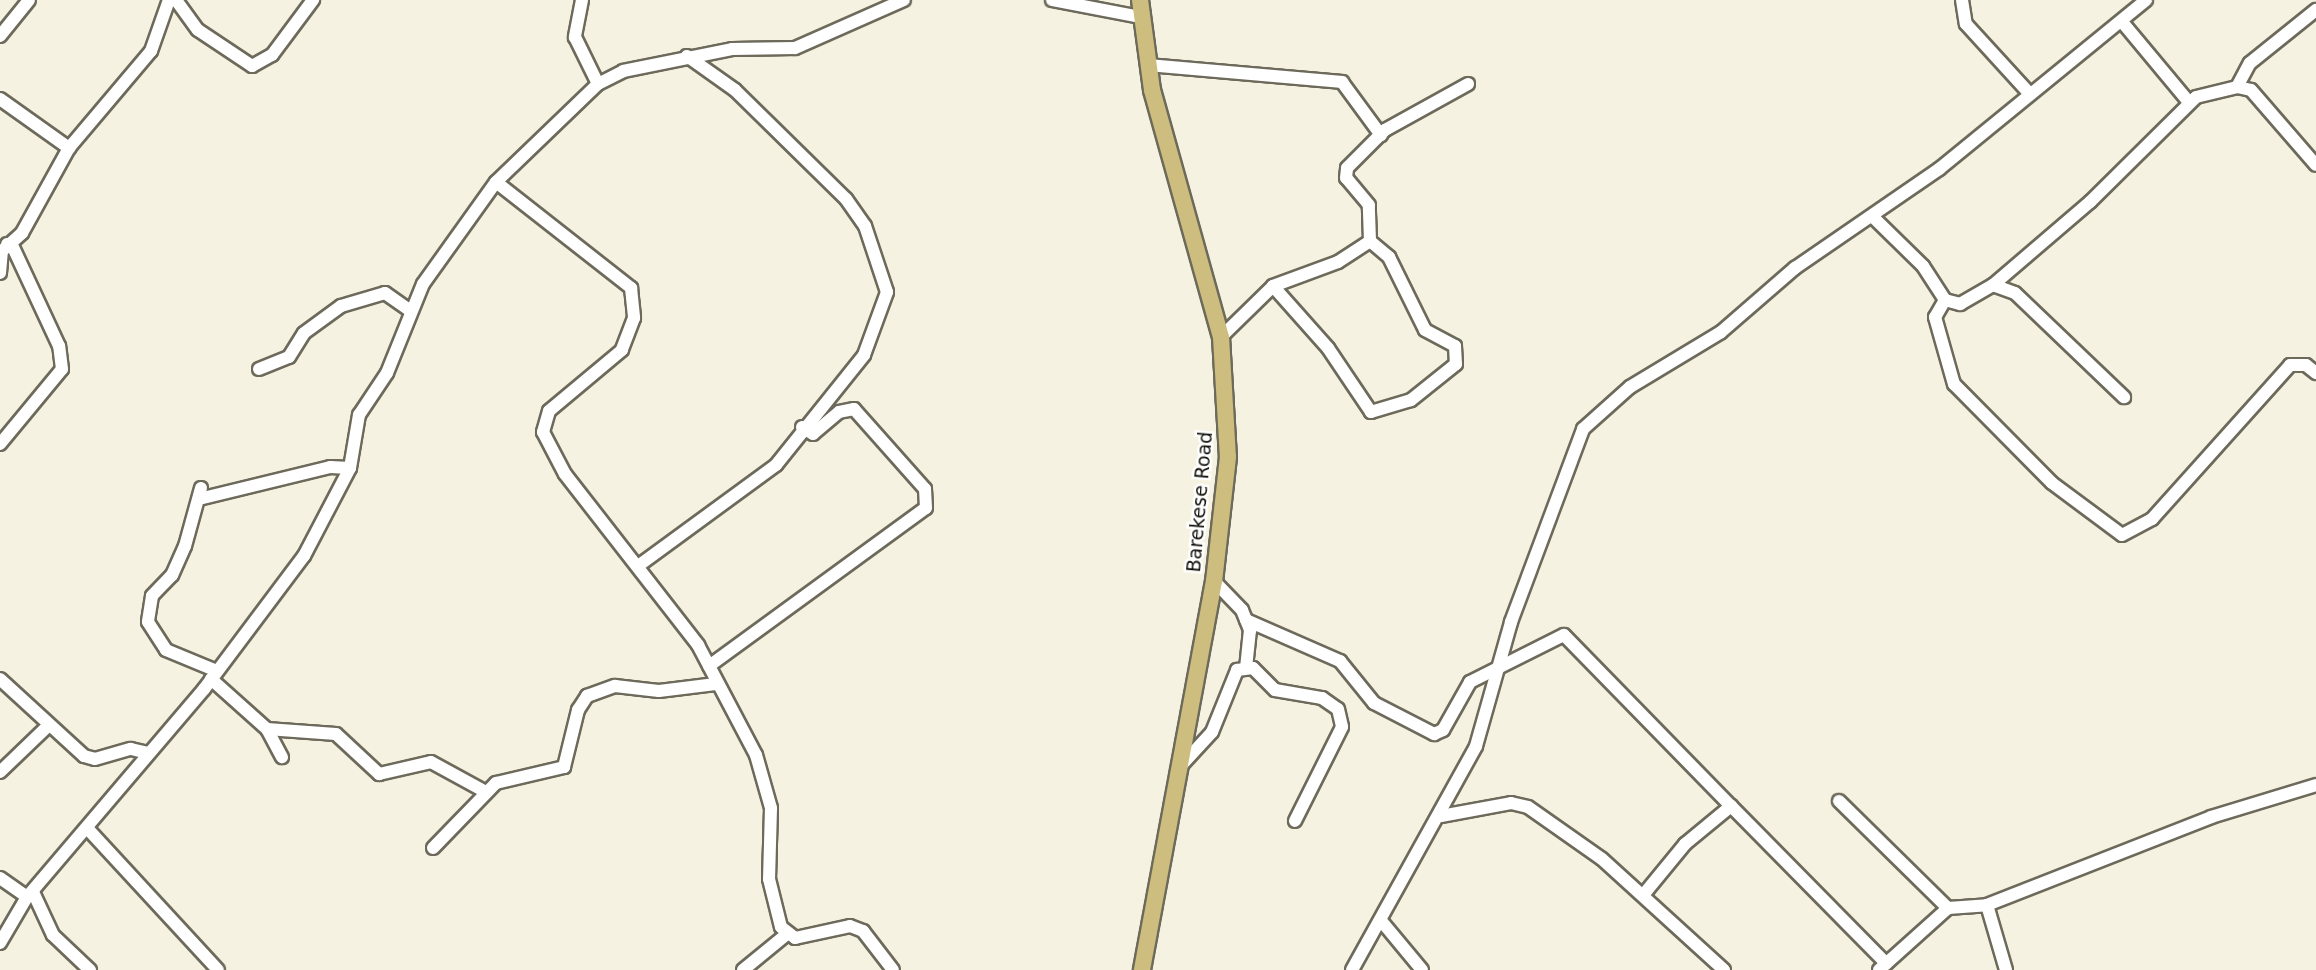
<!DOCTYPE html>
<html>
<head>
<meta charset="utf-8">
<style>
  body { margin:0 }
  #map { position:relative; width:2316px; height:970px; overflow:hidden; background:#f6f2e1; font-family:"DejaVu Sans",sans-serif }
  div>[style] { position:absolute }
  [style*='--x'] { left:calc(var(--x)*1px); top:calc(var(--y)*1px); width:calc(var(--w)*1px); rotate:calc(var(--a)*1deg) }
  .roads { filter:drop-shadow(2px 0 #6d6a5b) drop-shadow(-2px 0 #6d6a5b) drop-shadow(0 2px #6d6a5b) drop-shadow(0 -2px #6d6a5b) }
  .minor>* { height:12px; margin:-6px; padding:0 6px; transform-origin:6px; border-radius:6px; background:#fff }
  .major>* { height:16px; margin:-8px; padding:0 8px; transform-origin:8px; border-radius:8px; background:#cdbe7f }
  span { translate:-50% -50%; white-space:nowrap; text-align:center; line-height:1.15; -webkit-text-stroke:5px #fff; paint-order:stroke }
  .street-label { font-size:19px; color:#0e0d08 }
</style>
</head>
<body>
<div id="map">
  <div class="roads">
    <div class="minor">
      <i style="--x:176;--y:0;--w:37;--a:54"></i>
      <i style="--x:198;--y:30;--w:65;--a:33.7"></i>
      <i style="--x:252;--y:66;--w:23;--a:-29"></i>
      <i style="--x:272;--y:55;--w:69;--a:-53.3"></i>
      <i style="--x:582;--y:0;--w:38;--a:101"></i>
      <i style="--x:575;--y:37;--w:52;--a:63.9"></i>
      <i style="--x:1052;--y:0;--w:90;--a:10.9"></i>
      <i style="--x:1962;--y:0;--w:24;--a:81"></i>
      <i style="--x:1966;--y:24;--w:95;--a:47.6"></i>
      <i style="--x:2123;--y:23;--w:102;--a:50.2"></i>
      <i style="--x:0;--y:36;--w:46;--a:-51.1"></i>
      <i style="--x:1148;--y:65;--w:195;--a:5"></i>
      <i style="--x:1342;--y:82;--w:66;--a:53.7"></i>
      <i style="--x:2237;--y:87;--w:27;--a:-62"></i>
      <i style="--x:2250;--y:63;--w:85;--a:-38.8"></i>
      <i style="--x:0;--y:99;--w:85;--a:35.4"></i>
      <i style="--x:496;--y:182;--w:172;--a:38.1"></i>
      <i style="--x:631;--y:288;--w:30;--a:84"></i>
      <i style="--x:634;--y:318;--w:34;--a:111"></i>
      <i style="--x:622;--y:350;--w:95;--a:140.1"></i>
      <i style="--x:549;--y:411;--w:22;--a:106"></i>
      <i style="--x:543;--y:432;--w:47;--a:62.4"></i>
      <i style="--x:565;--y:474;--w:217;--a:52.1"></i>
      <i style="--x:698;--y:645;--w:124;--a:62.2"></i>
      <i style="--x:756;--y:755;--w:55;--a:74.2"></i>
      <i style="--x:771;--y:808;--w:71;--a:91.6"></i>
      <i style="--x:769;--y:879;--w:49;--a:76"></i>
      <i style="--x:781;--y:927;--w:18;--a:38"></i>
      <i style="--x:795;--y:938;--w:56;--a:-12.3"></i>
      <i style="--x:850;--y:926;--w:14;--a:21"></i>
      <i style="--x:863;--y:931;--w:49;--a:52.4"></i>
      <i style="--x:1873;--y:217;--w:70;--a:44.4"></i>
      <i style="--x:1923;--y:266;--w:40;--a:57.1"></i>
      <i style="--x:1945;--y:300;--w:16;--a:15"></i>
      <i style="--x:1960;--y:304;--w:38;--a:-30"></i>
      <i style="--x:1993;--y:285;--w:128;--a:-40.6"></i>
      <i style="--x:2090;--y:202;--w:149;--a:-44.7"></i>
      <i style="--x:2196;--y:97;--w:42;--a:-13.7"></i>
      <i style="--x:2237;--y:87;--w:14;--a:12"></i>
      <i style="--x:2251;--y:90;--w:99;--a:49.1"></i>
      <i style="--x:1370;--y:241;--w:36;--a:-92"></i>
      <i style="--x:1369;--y:205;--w:35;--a:-130"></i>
      <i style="--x:1346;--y:178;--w:10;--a:-84"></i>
      <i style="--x:1347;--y:168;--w:54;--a:-45"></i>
      <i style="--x:1385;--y:130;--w:95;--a:-29"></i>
      <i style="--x:0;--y:273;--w:22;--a:-85"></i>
      <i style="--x:2;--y:251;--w:27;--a:-42"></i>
      <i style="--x:22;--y:233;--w:97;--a:-61.1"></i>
      <i style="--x:69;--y:148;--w:127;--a:-49.8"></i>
      <i style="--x:151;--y:51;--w:54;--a:-70.6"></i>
      <i style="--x:1993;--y:285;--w:23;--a:20"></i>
      <i style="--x:2015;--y:293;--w:151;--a:43.7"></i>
      <i style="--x:1945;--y:300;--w:20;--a:120"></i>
      <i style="--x:1935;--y:317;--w:70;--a:74.2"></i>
      <i style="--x:1954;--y:384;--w:139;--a:45.3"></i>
      <i style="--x:2052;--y:483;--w:87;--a:36.6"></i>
      <i style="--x:2122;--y:535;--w:34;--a:-28"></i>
      <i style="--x:2152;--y:519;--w:207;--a:-48.1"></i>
      <i style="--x:2290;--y:365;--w:16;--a:0"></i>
      <i style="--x:2306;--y:365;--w:13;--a:39"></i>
      <i style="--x:1221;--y:337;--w:73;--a:-44.4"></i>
      <i style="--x:1273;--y:286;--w:69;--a:-20.3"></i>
      <i style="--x:1338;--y:262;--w:38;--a:-33"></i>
      <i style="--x:1370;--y:241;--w:25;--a:40"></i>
      <i style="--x:1389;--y:257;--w:81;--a:63.7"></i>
      <i style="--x:1425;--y:330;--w:34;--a:28"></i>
      <i style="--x:1455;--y:346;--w:18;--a:87"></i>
      <i style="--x:1456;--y:364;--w:58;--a:141.3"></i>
      <i style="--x:1411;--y:400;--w:42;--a:163.3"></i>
      <i style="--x:1371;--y:412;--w:77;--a:-123.9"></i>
      <i style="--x:1328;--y:348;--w:83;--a:-131.6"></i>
      <i style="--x:259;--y:369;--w:32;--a:-22"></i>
      <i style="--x:289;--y:357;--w:28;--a:-58"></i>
      <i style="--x:304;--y:333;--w:46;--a:-36.1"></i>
      <i style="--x:341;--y:306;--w:46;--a:-16.5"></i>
      <i style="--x:385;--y:293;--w:32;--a:35"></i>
      <i style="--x:0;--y:444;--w:97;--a:-50.4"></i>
      <i style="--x:62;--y:369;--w:23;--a:-97"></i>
      <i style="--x:59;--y:346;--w:111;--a:-115"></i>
      <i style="--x:12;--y:245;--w:5;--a:-169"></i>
      <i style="--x:201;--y:488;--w:60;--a:105.4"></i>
      <i style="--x:185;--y:546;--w:32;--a:114"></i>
      <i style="--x:172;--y:575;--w:29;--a:134"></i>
      <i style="--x:152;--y:596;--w:26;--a:99"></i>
      <i style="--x:148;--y:622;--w:33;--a:57"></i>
      <i style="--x:166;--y:650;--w:55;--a:22.4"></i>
      <i style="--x:203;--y:498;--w:131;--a:-13.7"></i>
      <i style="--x:330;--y:467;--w:20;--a:3"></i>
      <i style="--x:638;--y:566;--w:171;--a:-36.2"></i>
      <i style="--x:776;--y:465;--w:141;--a:-51.3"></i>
      <i style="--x:864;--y:355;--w:67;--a:-69.9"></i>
      <i style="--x:887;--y:292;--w:70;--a:-108.4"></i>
      <i style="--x:865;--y:226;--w:33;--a:-125"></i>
      <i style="--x:846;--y:199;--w:156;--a:-135.5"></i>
      <i style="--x:735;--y:90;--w:59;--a:-144.7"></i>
      <i style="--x:1214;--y:581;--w:40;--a:46"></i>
      <i style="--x:1242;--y:610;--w:22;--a:68"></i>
      <i style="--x:1250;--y:630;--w:37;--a:96"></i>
      <i style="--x:1246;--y:620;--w:103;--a:23.6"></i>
      <i style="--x:1340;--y:661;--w:54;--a:51"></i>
      <i style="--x:1374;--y:703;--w:68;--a:27.3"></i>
      <i style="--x:1434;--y:734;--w:10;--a:-24"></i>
      <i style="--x:1443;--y:730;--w:55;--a:-60.6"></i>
      <i style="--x:1470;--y:682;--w:105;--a:-26.6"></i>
      <i style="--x:1564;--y:635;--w:239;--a:45.7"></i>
      <i style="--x:709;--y:666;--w:268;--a:-36.1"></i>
      <i style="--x:926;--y:508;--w:19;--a:-93"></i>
      <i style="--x:925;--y:489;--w:107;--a:-131.6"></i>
      <i style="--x:854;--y:409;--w:15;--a:169"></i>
      <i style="--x:839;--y:412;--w:34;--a:140"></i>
      <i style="--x:813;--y:434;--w:13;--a:-148"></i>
      <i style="--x:0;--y:679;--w:114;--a:42.5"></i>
      <i style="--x:84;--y:756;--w:11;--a:15"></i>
      <i style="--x:95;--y:759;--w:37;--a:-16"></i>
      <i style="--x:131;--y:749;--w:18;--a:13"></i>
      <i style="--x:211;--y:679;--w:75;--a:41.8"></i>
      <i style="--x:267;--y:729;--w:32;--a:62"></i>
      <i style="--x:267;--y:729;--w:69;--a:4.1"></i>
      <i style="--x:336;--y:734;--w:59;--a:42.9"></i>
      <i style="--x:379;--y:774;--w:53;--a:-13"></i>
      <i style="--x:431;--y:762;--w:60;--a:28.7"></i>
      <i style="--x:1178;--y:769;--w:50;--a:-47.4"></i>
      <i style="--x:1212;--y:732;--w:67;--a:-68"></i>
      <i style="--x:1237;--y:670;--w:16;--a:-7"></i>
      <i style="--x:1253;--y:668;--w:31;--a:45"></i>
      <i style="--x:1275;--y:690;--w:48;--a:9.7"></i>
      <i style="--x:1322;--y:698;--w:19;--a:35"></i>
      <i style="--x:1338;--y:709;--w:18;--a:77"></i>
      <i style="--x:1342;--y:727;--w:105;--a:116.6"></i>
      <i style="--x:0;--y:772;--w:68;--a:-43.8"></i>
      <i style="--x:1839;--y:801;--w:153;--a:44.5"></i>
      <i style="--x:1441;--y:816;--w:71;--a:-10.5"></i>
      <i style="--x:1511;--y:803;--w:17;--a:13"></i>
      <i style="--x:1528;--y:807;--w:90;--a:35.1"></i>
      <i style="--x:1602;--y:859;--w:165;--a:42.3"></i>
      <i style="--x:87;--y:828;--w:193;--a:47.3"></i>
      <i style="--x:433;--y:848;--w:91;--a:-45.9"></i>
      <i style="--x:496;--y:783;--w:70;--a:-13.2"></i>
      <i style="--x:564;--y:767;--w:59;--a:-76.2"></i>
      <i style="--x:578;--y:710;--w:17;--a:-57"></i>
      <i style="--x:587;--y:696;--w:30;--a:-20"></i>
      <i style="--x:615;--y:686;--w:44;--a:6.5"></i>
      <i style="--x:659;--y:691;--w:57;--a:-7"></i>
      <i style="--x:0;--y:878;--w:33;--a:35"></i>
      <i style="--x:33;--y:892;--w:47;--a:65.1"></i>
      <i style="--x:53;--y:935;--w:51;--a:43.4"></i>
      <i style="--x:1644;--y:894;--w:65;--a:-50.6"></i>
      <i style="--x:1685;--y:844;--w:60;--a:-39.6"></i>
      <i style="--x:1731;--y:806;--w:221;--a:45.4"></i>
      <i style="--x:1987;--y:905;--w:68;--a:73.7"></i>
      <i style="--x:1383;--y:923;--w:61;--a:50.3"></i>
      <i style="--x:0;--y:943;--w:53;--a:-59.6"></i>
      <i style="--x:27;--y:897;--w:273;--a:-49.6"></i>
      <i style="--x:204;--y:689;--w:166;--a:-53.1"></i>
      <i style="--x:304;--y:556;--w:99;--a:-62.4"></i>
      <i style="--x:350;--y:468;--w:54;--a:-80.4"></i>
      <i style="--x:359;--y:415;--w:50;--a:-56.3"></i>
      <i style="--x:387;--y:373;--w:96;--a:-68"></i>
      <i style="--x:423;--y:284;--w:125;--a:-54.4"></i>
      <i style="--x:496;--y:182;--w:141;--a:-43.9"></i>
      <i style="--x:598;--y:84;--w:28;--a:-27"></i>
      <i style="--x:623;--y:71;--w:111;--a:-11.4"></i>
      <i style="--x:732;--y:49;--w:63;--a:-0.9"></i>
      <i style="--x:795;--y:48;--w:119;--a:-23.8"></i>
      <i style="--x:743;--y:970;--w:57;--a:-39.3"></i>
      <i style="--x:1352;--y:970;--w:256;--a:-61"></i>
      <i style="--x:1476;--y:746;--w:129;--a:-74.2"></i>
      <i style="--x:1511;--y:622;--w:206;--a:-69.5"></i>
      <i style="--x:1583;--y:429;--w:63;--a:-41.8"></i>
      <i style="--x:1630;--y:387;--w:106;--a:-31.1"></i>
      <i style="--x:1721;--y:332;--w:98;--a:-40.9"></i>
      <i style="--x:1795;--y:268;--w:175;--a:-34.5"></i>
      <i style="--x:1939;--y:169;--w:267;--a:-39.2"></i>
      <i style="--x:1879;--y:970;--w:93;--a:-41.9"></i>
      <i style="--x:1948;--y:908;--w:39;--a:-4"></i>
      <i style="--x:1987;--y:905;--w:241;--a:-21.4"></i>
      <i style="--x:2211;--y:817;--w:110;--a:-16.9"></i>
    </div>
    <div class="major">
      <i style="--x:1140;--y:0;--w:91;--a:82.4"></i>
      <i style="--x:1152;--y:90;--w:256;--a:74.4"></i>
      <i style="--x:1221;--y:337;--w:120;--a:86.7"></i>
      <i style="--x:1228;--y:457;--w:125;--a:96.4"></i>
      <i style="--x:1214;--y:581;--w:396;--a:100.5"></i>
    </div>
  </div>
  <div class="street-label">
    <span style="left:1200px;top:502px;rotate:-85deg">Barekese Road</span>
  </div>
</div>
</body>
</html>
